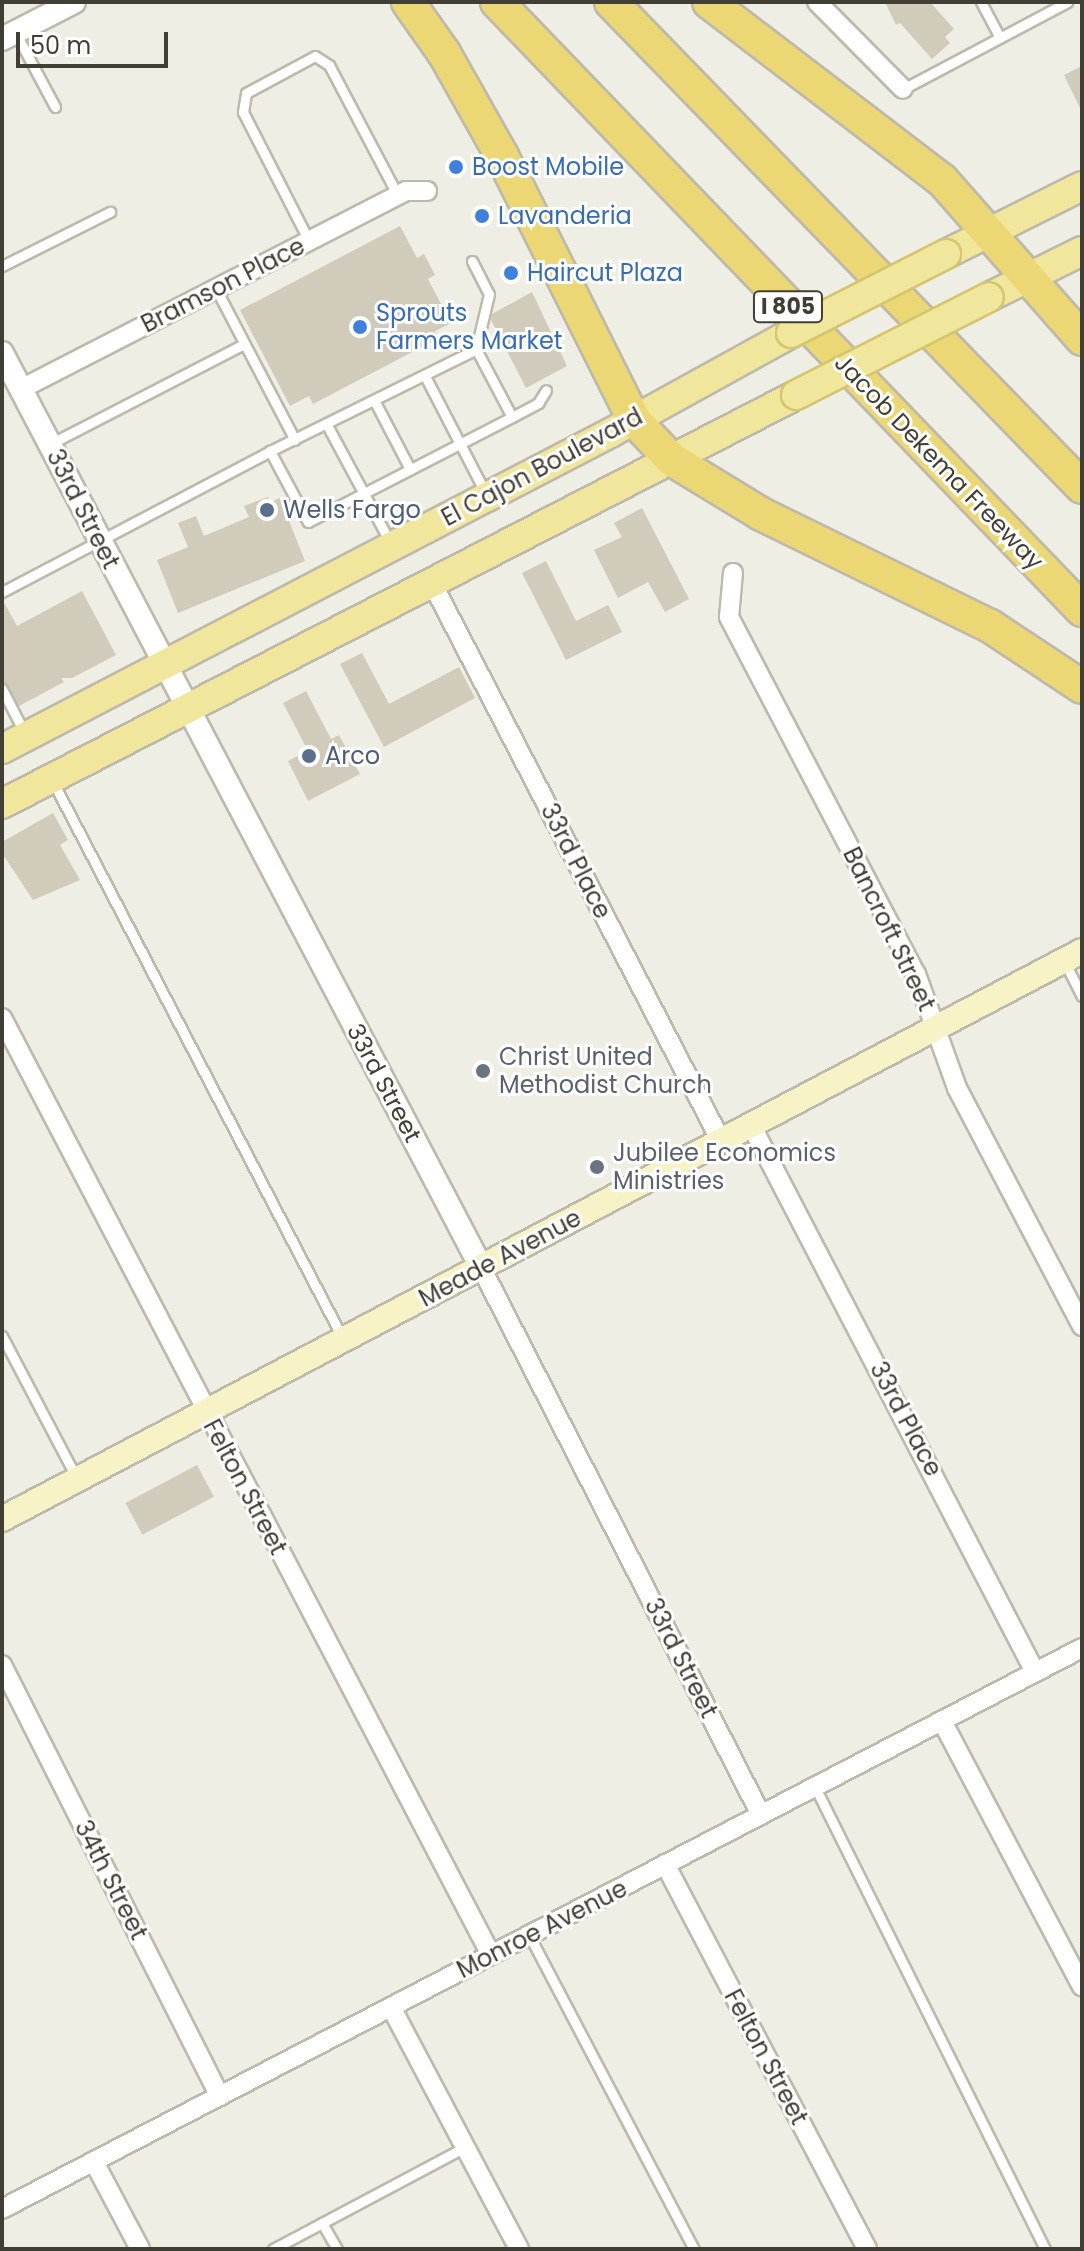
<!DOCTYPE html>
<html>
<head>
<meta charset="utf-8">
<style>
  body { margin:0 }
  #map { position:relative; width:1084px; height:2251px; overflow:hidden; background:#efeee4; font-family:Poppins,sans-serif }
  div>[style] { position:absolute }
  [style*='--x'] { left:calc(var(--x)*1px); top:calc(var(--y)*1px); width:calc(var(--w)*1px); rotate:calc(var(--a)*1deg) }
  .building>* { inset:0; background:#d0cbbb; transform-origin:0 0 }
  .roads { filter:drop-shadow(2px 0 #bdb9ab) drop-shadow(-2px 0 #bdb9ab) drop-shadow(0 2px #bdb9ab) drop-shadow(0 -2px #bdb9ab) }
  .service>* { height:9px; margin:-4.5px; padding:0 4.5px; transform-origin:4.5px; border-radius:4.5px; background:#fff }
  .minor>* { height:18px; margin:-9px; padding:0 9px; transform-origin:9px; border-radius:9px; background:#fff }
  .tertiary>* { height:22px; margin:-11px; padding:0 11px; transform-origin:11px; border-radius:11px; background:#fff }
  .secondary>* { height:24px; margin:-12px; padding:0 12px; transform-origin:12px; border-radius:12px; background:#f7f3c6 }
  .primary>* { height:28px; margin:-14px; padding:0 14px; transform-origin:14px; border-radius:14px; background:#f1e79c }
  .motorway>* { height:32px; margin:-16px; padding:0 16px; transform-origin:16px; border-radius:16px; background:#ebd773 }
  .bridges { filter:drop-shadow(2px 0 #d3c66e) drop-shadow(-2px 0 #d3c66e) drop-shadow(0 2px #d3c66e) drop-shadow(0 -2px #d3c66e) }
  .primary-bridge>* { height:28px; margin:-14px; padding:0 14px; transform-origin:14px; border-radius:14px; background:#f1e79c }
  .dots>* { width:22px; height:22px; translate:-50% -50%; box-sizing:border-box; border:4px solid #fff; border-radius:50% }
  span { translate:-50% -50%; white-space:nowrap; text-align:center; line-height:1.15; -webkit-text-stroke:6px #fff; paint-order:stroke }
  .shield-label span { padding:2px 6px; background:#fff; border:2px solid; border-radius:6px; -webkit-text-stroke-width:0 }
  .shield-label { font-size:22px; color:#413e35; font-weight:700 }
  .shop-label { font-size:24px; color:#366cbe }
  .left { translate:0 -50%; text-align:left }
  .street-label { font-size:24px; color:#413e35 }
  .service-label { font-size:24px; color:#4e5e75 }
  .worship-label { font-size:24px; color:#5b616d }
  .frame { position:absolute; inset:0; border:4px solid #413e35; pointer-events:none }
  .scale { position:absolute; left:16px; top:32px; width:152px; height:36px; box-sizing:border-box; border:4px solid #413e35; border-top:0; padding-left:10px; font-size:24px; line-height:28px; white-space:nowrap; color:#413e35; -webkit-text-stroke:6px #fff; paint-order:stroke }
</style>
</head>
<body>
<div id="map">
  <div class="building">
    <i style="clip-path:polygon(885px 2px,930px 2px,954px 29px,945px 37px,950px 43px,932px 59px,900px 23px,896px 25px)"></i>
    <i style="clip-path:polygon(1082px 66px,1082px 112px,1064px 75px)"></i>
    <i style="clip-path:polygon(400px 226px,417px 258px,424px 254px,435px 275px,428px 279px,451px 323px,435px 331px,439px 338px,313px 404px,309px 396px,290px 406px,240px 310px)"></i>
    <i style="clip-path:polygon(532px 292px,567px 366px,526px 388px,491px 320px,492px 314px)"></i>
    <i style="clip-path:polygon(268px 497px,270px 502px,280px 498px,305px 561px,178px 613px,157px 560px,188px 547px,178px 523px,196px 516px,204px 536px,249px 517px,244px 506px)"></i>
    <i style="clip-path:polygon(642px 508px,689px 599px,665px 612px,648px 582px,618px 598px,594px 550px,622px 537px,614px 523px)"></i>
    <i style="clip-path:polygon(546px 561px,576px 621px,608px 605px,622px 632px,566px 660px,522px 573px)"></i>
    <i style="clip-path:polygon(82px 591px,116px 655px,72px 678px,61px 678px,64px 682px,19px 706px,2px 682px,2px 599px,17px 626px)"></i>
    <i style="clip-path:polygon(362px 653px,389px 704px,459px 667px,475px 698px,384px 747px,340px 664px)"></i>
    <i style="clip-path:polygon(306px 691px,331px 739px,339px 735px,360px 774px,308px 801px,288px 761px,308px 751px,283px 703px)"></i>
    <i style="clip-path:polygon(53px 813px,68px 840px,60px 845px,80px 880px,33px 900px,2px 853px,2px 842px)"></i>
    <i style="left:197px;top:1465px;width:36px;height:81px;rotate:62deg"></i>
  </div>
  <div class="roads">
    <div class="service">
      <i style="--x:981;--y:2;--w:40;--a:62"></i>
      <i style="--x:15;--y:32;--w:85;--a:61.9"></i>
      <i style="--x:903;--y:89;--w:186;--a:-27.9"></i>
      <i style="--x:309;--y:241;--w:145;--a:-117.1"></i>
      <i style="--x:243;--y:112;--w:19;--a:-81"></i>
      <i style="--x:246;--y:93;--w:78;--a:-28.2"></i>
      <i style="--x:315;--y:56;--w:17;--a:33"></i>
      <i style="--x:329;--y:65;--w:148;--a:62.2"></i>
      <i style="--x:472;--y:261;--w:37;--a:63"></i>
      <i style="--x:489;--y:294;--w:57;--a:103.3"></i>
      <i style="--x:2;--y:266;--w:121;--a:-26.6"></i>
      <i style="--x:216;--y:289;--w:170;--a:62.4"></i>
      <i style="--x:425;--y:376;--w:133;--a:62.7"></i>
      <i style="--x:375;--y:402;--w:76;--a:62.4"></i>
      <i style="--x:512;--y:417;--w:30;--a:-28"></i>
      <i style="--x:538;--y:403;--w:15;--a:-58"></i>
      <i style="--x:327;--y:425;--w:133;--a:61.7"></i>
      <i style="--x:52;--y:443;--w:216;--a:-27.3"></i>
      <i style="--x:2;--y:592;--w:303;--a:-27.7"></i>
      <i style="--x:270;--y:451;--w:230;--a:-26.3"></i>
      <i style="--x:476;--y:349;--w:77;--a:62.1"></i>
      <i style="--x:512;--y:417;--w:229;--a:152.8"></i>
      <i style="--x:308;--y:522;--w:81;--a:-118.2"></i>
      <i style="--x:2;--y:689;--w:48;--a:62.9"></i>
      <i style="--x:53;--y:782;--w:626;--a:62.49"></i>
      <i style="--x:1065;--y:963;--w:37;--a:63"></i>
      <i style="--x:2;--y:1336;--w:159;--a:62.3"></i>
      <i style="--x:815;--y:1787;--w:516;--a:63.53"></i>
      <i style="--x:529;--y:1935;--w:355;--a:62.3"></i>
      <i style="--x:273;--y:2249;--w:55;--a:-28"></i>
      <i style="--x:337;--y:2249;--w:30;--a:-120"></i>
      <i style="--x:322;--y:2223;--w:162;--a:-28"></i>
    </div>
    <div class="minor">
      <i style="--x:817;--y:2;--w:122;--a:45.3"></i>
      <i style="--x:21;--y:389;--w:433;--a:-27.2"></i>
      <i style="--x:406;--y:191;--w:21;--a:0"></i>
      <i style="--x:733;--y:573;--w:44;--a:95.2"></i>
      <i style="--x:729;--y:617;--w:403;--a:62.4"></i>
      <i style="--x:916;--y:974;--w:121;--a:70.2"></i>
      <i style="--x:957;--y:1088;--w:269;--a:62.3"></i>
      <i style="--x:431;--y:581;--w:631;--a:62.62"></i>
      <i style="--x:2;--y:1018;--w:1057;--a:62.44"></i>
      <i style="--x:751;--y:1125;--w:616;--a:62.56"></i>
      <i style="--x:482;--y:1269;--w:613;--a:62.93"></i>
      <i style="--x:2;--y:1665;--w:483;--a:63.2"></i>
      <i style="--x:942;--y:1721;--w:300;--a:62.2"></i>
      <i style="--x:665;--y:1864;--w:435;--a:62.3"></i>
      <i style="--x:391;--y:2007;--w:274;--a:62.1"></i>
      <i style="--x:94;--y:2162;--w:98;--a:62.1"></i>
      <i style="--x:2;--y:2209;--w:1217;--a:-27.45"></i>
    </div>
    <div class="tertiary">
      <i style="--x:2;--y:39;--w:81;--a:-27.2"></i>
      <i style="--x:2;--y:353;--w:1034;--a:62.34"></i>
    </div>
    <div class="secondary">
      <i style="--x:2;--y:1519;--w:1220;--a:-27.74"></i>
    </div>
    <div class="primary">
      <i style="--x:946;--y:254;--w:152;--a:-26.6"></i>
      <i style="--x:989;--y:297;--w:104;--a:-26.3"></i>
      <i style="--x:2;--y:749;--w:687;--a:-27.46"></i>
      <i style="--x:612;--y:432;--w:205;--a:-28.9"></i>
      <i style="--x:2;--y:804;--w:893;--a:-27.25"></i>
    </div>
    <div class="motorway">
      <i style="--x:408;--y:2;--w:62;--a:54.8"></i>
      <i style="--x:444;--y:53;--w:118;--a:60.6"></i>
      <i style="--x:502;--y:156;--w:295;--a:63.4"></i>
      <i style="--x:634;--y:420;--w:54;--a:46.5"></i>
      <i style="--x:671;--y:459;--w:105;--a:31.4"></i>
      <i style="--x:761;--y:514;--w:255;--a:26.1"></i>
      <i style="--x:990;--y:626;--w:110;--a:33.5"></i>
      <i style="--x:497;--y:2;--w:844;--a:46.1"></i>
      <i style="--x:611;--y:2;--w:676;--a:45.84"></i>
      <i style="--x:709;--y:2;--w:293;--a:37.4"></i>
      <i style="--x:942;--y:180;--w:212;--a:48.6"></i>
    </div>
  </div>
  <div class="bridges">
    <div class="primary-bridge">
      <i style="--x:791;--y:333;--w:174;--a:-27"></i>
      <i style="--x:796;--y:395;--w:216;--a:-26.9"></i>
    </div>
  </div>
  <div class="dots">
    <i style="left:456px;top:167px;background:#3f7fe0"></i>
    <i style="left:482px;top:216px;background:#3f7fe0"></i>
    <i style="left:511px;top:273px;background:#3f7fe0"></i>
    <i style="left:360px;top:327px;background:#3f7fe0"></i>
    <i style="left:267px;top:510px;background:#5c6f8a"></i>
    <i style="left:309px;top:756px;background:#5c6f8a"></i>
    <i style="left:483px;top:1071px;background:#6b7280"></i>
    <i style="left:597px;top:1167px;background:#6b7280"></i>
  </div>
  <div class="shield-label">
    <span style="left:788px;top:307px">I 805</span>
  </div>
  <div class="shop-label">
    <span class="left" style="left:472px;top:167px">Boost Mobile</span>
    <span class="left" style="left:498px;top:216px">Lavanderia</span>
    <span class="left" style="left:527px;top:273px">Haircut Plaza</span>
    <span class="left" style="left:376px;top:327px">Sprouts<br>Farmers Market</span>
  </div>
  <div class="street-label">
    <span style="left:223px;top:285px;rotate:-27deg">Bramson Place</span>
    <span style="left:939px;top:462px;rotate:46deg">Jacob Dekema Freeway</span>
    <span style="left:542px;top:467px;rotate:-28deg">El Cajon Boulevard</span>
    <span style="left:83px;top:509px;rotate:63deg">33rd Street</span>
    <span style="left:576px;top:861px;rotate:63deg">33rd Place</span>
    <span style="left:889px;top:929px;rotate:64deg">Bancroft Street</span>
    <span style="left:384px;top:1083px;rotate:62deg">33rd Street</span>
    <span style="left:500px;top:1258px;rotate:-28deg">Meade Avenue</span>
    <span style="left:906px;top:1419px;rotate:62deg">33rd Place</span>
    <span style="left:245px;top:1487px;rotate:62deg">Felton Street</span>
    <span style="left:681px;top:1658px;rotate:63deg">33rd Street</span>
    <span style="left:111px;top:1880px;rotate:63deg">34th Street</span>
    <span style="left:542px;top:1929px;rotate:-27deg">Monroe Avenue</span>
    <span style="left:766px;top:2057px;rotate:62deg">Felton Street</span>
  </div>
  <div class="service-label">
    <span class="left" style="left:283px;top:510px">Wells Fargo</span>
    <span class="left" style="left:325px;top:756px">Arco</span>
  </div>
  <div class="worship-label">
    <span class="left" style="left:499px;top:1071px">Christ United<br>Methodist Church</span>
    <span class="left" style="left:613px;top:1167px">Jubilee Economics<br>Ministries</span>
  </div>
  <div class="frame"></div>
  <div class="scale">50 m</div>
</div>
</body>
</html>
